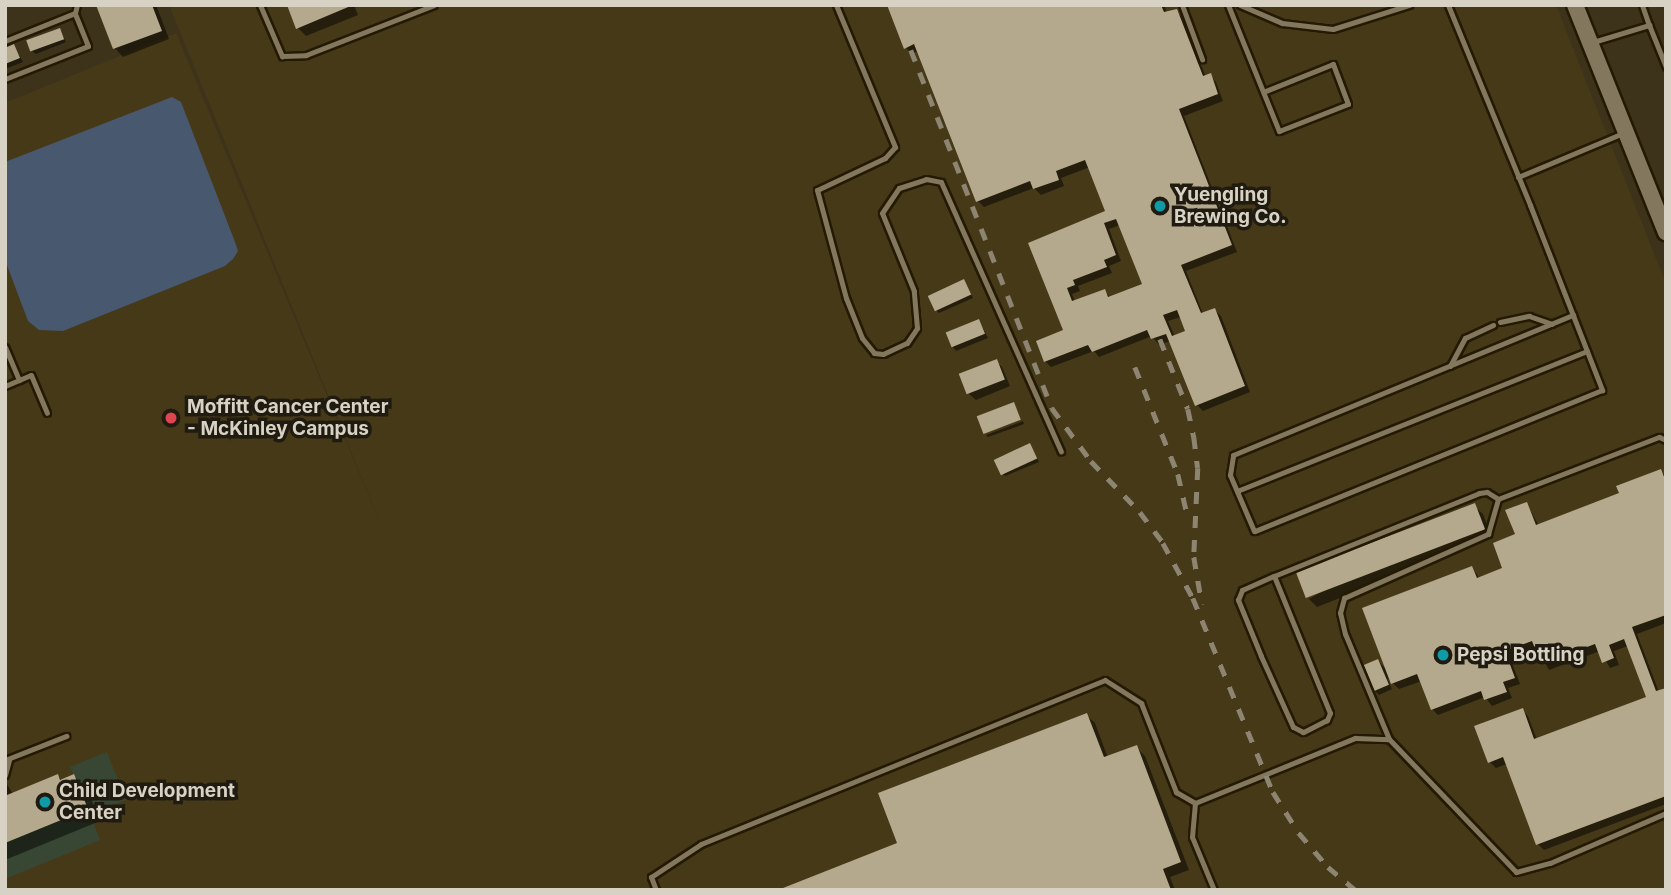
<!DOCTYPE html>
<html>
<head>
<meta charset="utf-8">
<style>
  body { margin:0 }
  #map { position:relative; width:1671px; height:895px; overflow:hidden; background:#3d331a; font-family:Inter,sans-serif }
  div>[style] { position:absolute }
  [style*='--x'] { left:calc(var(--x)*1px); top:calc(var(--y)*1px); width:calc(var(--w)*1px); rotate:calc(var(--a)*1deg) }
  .built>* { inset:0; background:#463918 }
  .green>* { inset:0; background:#374734 }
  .water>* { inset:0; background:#48586e }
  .shadow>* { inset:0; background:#0007 }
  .building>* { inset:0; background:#b5a98d; transform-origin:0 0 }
  .roads { filter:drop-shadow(2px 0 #241a03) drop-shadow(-2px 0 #241a03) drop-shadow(0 2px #241a03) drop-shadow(0 -2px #241a03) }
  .service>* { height:5px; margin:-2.5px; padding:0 2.5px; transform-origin:2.5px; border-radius:2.5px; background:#83785d }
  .secondary>* { height:16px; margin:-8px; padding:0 8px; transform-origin:8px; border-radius:8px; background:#83785d }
  .rail>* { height:4.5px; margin-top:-2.25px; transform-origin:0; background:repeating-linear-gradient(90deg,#8d8572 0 12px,transparent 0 24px) }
  .dots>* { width:19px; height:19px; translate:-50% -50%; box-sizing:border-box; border:4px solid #201b10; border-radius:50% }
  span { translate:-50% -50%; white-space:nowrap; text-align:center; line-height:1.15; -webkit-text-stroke:7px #201b10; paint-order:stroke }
  .poi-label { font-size:19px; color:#d8d2c4; font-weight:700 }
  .left { translate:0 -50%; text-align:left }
  .frame { position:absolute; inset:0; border:7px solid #d8d2c4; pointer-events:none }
</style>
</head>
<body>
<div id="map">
  <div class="built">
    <i style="clip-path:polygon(169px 5px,1556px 5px,1666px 284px,1666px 890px,5px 890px,5px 103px,176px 33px,388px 542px)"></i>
  </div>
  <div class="green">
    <i style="clip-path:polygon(107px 752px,126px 800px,90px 814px,100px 840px,5px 879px,5px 843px,88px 809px,70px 767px)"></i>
  </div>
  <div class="water">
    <i style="clip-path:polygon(172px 97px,181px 102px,235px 242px,238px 251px,233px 259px,225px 266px,63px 331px,39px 330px,28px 321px,5px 260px,5px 162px)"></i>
  </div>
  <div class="shadow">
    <i style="clip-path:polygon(98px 5px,156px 5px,169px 39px,123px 57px,115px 48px)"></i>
    <i style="clip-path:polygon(289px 5px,354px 5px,358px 15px,306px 36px,298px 28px)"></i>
    <i style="clip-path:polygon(evenodd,888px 5px,1164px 5px,1167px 13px,1176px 11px,1182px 17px,1206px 77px,1210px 75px,1216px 82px,1223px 101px,1184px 116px,1237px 252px,1186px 271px,1203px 314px,1215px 310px,1221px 316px,1250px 392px,1203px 411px,1197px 405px,1170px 341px,1159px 345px,1152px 336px,1099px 357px,1094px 351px,1051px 367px,1045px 361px,1065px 331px,1030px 244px,1108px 212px,1090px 167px,1061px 178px,1064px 186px,1041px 195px,1034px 188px,984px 207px,978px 201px,918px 51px,912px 54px,906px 48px,888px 5px,1120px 225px,1144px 284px,1111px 298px,1104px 291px,1075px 302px,1072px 294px,1080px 291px,1078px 286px,1112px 273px,1109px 266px,1121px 261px,1109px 229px,1120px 225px,888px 5px,1181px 317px,1187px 332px,1175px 337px,1168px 321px,1181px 317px)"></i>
    <i style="clip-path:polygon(59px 30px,66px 42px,36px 54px,32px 51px)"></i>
    <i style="clip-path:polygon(14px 46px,23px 62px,5px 69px,5px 50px)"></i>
    <i style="clip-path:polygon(964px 281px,973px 298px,939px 313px,935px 309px)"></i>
    <i style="clip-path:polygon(979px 321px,988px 338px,956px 351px,953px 347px)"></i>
    <i style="clip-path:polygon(996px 361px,1002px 367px,1010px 386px,976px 400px,969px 394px)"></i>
    <i style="clip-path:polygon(1023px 421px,1024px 424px,988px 437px,986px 435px)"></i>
    <i style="clip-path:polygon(1030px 445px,1039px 462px,1005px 476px,1001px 472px)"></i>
    <i style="clip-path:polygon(1660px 471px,1666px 476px,1666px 623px,1637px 634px,1659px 692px,1666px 689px,1666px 804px,1544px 850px,1538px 844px,1507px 764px,1496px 768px,1490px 762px,1522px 710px,1528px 716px,1537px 740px,1648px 698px,1628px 646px,1614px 651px,1619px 665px,1610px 668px,1600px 651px,1549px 670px,1537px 648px,1510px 658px,1520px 684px,1508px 688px,1512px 698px,1492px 706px,1485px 697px,1438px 715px,1432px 709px,1422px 681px,1399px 689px,1387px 678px,1392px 689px,1379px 695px,1375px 691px,1378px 661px,1387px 670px,1472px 568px,1480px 579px,1504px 569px,1527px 504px,1539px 526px,1622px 494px)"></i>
    <i style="clip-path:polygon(1474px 506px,1483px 514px,1492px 538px,1317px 607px,1309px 599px)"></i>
    <i style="clip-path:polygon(1086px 715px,1095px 723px,1108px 758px,1136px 747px,1145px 756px,1189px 870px,1170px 877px,1175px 890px,782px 890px,899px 844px)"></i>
    <i style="clip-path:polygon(58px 776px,62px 781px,74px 776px,87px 789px,100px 821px,5px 860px,5px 781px,13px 794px)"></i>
  </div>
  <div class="building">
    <i style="clip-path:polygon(96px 5px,152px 5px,162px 31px,113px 49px)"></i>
    <i style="clip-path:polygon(287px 5px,353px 5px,296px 29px)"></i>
    <i style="clip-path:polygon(evenodd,887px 5px,1161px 5px,1164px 12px,1177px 9px,1203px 76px,1211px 73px,1218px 94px,1179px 109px,1232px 245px,1181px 265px,1201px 313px,1215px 308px,1245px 386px,1195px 406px,1166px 334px,1151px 339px,1147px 330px,1092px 352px,1088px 345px,1044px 362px,1036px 341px,1063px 330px,1028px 243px,1105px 211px,1085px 160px,1056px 171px,1059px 180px,1033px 189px,1030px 181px,976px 202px,914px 44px,904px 49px,887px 5px,1116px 219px,1142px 284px,1108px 297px,1105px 289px,1072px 301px,1067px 288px,1075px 285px,1073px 280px,1107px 267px,1104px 260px,1116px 255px,1104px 223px,1116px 219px,887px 5px,1177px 310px,1185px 331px,1172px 336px,1163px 315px,1177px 310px)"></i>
    <i style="left:60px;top:28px;width:12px;height:36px;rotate:70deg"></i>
    <i style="clip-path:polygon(14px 44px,20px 58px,5px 64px,5px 48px)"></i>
    <i style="left:964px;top:279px;width:17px;height:40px;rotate:65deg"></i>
    <i style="left:979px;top:319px;width:16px;height:36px;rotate:68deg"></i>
    <i style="left:997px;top:359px;width:22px;height:41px;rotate:69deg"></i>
    <i style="left:1014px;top:402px;width:19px;height:40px;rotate:69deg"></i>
    <i style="left:1030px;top:443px;width:17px;height:40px;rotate:65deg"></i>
    <i style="clip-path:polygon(1661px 469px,1666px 482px,1666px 615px,1632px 627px,1656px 691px,1666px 688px,1666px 796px,1536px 845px,1503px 757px,1488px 763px,1474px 726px,1523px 708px,1534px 739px,1646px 697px,1624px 639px,1609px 645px,1614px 658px,1602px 663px,1595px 644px,1541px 664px,1532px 641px,1505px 651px,1515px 678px,1503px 682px,1507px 692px,1484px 700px,1481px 691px,1431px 710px,1417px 674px,1391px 684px,1362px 608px,1472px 566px,1477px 578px,1502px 568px,1493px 543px,1515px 534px,1505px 510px,1527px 502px,1536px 525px,1619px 493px,1616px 486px)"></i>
    <i style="left:1475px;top:503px;width:28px;height:192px;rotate:69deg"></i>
    <i style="left:1378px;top:659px;width:28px;height:16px;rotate:67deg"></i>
    <i style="clip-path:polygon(1087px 713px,1104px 757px,1137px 745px,1181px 862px,1163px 869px,1171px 890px,778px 890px,897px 843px,878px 793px)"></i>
    <i style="clip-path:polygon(58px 774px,60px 780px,74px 774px,88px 809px,5px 843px,5px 790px,7px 795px)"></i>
  </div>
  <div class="roads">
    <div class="service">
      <i style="--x:260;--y:5;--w:56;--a:66.7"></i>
      <i style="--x:282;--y:56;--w:24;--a:-2"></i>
      <i style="--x:306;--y:55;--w:137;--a:-21.3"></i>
      <i style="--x:836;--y:5;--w:154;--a:67.4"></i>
      <i style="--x:895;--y:147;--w:15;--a:132"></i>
      <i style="--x:885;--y:158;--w:75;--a:154.8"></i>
      <i style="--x:817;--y:190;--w:112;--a:75"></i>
      <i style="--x:846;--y:298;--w:43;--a:68.2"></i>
      <i style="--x:862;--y:338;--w:19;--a:51"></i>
      <i style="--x:874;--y:353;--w:9;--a:6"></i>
      <i style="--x:883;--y:354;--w:26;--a:-25"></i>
      <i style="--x:907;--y:343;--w:18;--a:-56"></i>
      <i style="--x:917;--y:328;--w:37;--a:-95"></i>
      <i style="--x:914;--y:291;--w:84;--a:-112.3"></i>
      <i style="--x:882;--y:213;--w:30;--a:-56"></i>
      <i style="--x:899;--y:188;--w:28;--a:-18"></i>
      <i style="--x:926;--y:179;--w:15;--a:11"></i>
      <i style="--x:941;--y:182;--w:295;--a:66"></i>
      <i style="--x:1182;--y:5;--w:58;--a:69.7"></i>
      <i style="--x:1228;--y:5;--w:136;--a:68"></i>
      <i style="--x:1279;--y:131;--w:74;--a:-21.4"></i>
      <i style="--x:1348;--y:104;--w:43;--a:-110.6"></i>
      <i style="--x:1333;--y:64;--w:75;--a:158.2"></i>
      <i style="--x:1240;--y:5;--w:46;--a:23.2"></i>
      <i style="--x:1282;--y:23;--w:51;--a:6.7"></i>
      <i style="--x:1333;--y:29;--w:80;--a:-17.5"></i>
      <i style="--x:1448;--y:5;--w:216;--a:67.7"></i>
      <i style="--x:1530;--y:205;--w:199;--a:68.7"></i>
      <i style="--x:1602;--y:390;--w:375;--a:157.9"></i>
      <i style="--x:1254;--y:531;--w:61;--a:-113.2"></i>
      <i style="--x:1230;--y:475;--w:20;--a:-81"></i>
      <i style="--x:1233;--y:455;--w:368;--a:-22.4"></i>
      <i style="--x:1642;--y:5;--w:21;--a:71"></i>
      <i style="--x:5;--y:41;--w:75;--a:-21.8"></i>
      <i style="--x:1593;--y:42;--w:59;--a:-16.9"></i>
      <i style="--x:1649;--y:25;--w:45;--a:68"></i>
      <i style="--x:5;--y:79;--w:89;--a:-21.7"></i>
      <i style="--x:88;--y:46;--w:35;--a:-112"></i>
      <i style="--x:75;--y:13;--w:8;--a:-76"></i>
      <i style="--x:1518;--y:177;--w:114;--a:-22.7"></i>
      <i style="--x:1500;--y:322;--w:30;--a:-12"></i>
      <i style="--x:1529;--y:316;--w:24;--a:19"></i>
      <i style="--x:5;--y:347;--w:36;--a:67"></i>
      <i style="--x:1450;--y:366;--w:32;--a:-62"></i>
      <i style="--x:1465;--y:338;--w:31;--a:-25"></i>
      <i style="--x:5;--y:386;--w:28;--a:-23"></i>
      <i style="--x:31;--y:375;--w:41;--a:67.2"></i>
      <i style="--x:1237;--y:491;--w:377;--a:-21.8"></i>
      <i style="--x:1274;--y:576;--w:148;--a:67.8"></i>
      <i style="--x:1330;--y:713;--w:8;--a:113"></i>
      <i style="--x:1327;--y:720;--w:27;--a:153"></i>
      <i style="--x:1303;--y:732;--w:11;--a:-153"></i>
      <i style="--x:1293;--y:727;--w:78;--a:-114.3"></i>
      <i style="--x:1261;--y:656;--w:61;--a:-112.3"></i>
      <i style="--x:1238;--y:600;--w:11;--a:-68"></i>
      <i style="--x:1242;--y:590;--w:35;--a:-24"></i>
      <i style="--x:1274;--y:576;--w:221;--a:-22"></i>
      <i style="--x:1479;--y:493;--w:8;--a:-7"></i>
      <i style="--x:1487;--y:492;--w:13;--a:32"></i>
      <i style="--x:1498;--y:499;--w:173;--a:-21.1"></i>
      <i style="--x:1659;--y:437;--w:8;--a:23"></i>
      <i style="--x:1389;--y:739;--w:114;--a:-112.7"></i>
      <i style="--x:1345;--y:634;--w:22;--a:-103"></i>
      <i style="--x:1340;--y:613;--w:16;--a:-75"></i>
      <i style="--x:1344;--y:598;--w:158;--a:-24"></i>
      <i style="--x:1488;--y:534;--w:36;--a:-74"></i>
      <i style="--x:5;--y:760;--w:66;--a:-21.5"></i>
      <i style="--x:5;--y:775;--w:16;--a:-75"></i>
      <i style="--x:656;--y:890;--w:14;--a:-111"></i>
      <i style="--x:651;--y:877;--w:60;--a:-33.4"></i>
      <i style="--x:701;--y:844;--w:436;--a:-22.1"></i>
      <i style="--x:1105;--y:680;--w:43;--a:32.6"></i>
      <i style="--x:1141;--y:703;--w:96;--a:68.5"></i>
      <i style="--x:1176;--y:792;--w:22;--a:30"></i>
      <i style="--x:1214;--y:890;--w:57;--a:-112.5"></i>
      <i style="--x:1192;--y:837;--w:34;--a:-85"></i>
      <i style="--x:1195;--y:803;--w:173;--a:-22.1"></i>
      <i style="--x:1355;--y:738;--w:34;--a:2"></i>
      <i style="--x:1389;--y:739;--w:184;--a:46.3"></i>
      <i style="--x:1516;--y:872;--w:35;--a:-15"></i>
      <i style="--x:1550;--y:863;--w:126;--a:-23.3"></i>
    </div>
    <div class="secondary">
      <i style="--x:1575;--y:5;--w:245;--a:68.2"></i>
    </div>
  </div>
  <div class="rail">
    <i style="--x:911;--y:50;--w:385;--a:68.5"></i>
    <i style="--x:1052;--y:408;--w:66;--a:53.7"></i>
    <i style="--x:1091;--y:461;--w:71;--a:46.1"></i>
    <i style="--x:1140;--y:512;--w:39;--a:53"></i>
    <i style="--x:1163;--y:543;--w:63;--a:61.4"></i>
    <i style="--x:1193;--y:598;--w:210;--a:67.6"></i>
    <i style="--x:1273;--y:792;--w:49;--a:57.6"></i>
    <i style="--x:1299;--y:833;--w:45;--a:49.5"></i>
    <i style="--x:1328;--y:867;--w:35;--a:40"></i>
    <i style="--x:1160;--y:339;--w:75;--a:68.2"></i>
    <i style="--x:1188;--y:409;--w:29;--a:78"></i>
    <i style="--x:1194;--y:437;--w:31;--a:83"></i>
    <i style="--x:1198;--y:468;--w:89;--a:92.6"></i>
    <i style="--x:1194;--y:557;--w:48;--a:80.3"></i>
    <i style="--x:1135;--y:367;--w:115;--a:68.1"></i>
    <i style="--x:1178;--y:474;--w:45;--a:77.2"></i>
  </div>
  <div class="dots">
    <i style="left:1160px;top:206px;background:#0f9aa8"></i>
    <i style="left:171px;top:418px;background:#e0444e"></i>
    <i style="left:1443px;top:655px;background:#0f9aa8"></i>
    <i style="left:45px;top:802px;background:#0f9aa8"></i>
  </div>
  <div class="poi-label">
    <span class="left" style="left:1174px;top:206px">Yuengling<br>Brewing Co.</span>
    <span class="left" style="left:187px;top:418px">Moffitt Cancer Center<br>- McKinley Campus</span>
    <span class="left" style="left:1457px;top:655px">Pepsi Bottling</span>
    <span class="left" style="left:59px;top:802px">Child Development<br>Center</span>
  </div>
  <div class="frame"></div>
</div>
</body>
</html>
